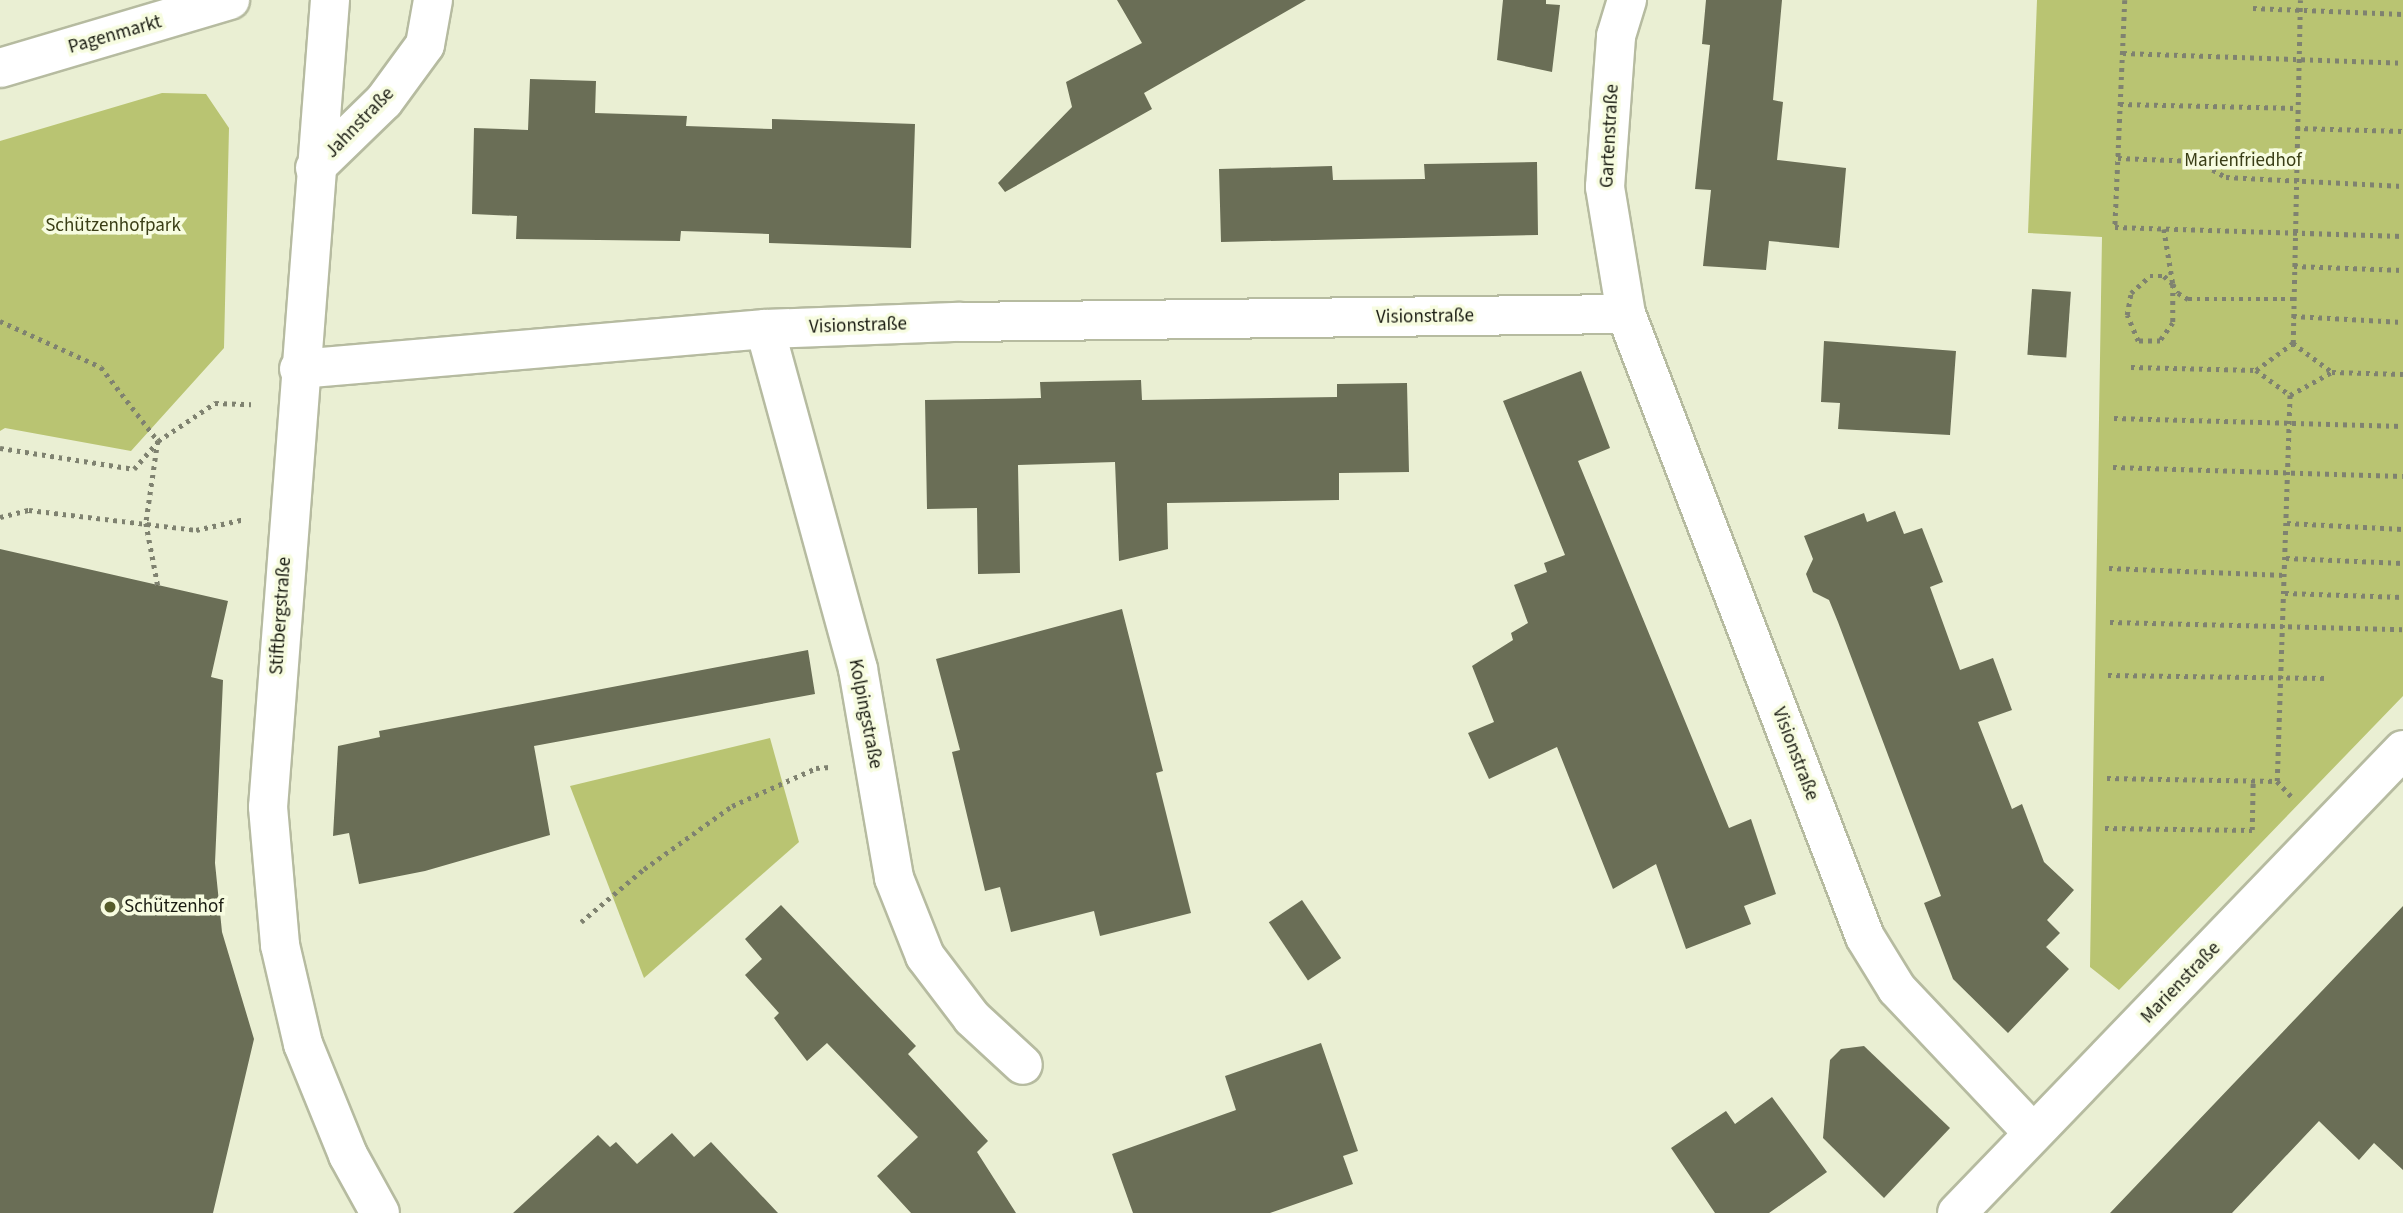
<!DOCTYPE html>
<html>
<head>
<meta charset="utf-8">
<style>
  body { margin:0 }
  #map { position:relative; width:2403px; height:1213px; overflow:hidden; background:#eaefd3; font-family:"Source Sans 3",sans-serif }
  div>[style] { position:absolute }
  [style*='--x'] { left:calc(var(--x)*1px); top:calc(var(--y)*1px); width:calc(var(--w)*1px); rotate:calc(var(--a)*1deg) }
  .green>* { inset:0; background:#b9c472 }
  .building>* { inset:0; background:#6a6e56; transform-origin:0 0 }
  .path>* { height:4.5px; margin-top:-2.25px; transform-origin:0; background:repeating-linear-gradient(90deg,#7f8270 0 3.5px,transparent 0 8.5px) }
  .roads { filter:drop-shadow(2px 0 #b6bba0) drop-shadow(-2px 0 #b6bba0) drop-shadow(0 2px #b6bba0) drop-shadow(0 -2px #b6bba0) }
  .minor>* { height:38px; margin:-19px; padding:0 19px; transform-origin:19px; border-radius:19px; background:#fff }
  .tertiary>* { height:38px; margin:-19px; padding:0 19px; transform-origin:19px; border-radius:19px; background:#fff }
  .dots>* { width:19px; height:19px; translate:-50% -50%; box-sizing:border-box; border:4px solid #f7fce0; border-radius:50% }
  span { translate:-50% -50%; white-space:nowrap; text-align:center; line-height:1.15; -webkit-text-stroke:7px #f7fce0; paint-order:stroke }
  .street-label { font-size:19px; color:#1a1c12 }
  .park-label { font-size:19px; color:#3a3e16 }
  .poi-label { font-size:19px; color:#1a1c12 }
  .left { translate:0 -50%; text-align:left }
</style>
</head>
<body>
<div id="map">
  <div class="green">
    <i style="clip-path:polygon(2037px 0,2403px 0,2403px 696px,2119px 990px,2090px 967px,2102px 237px,2028px 233px)"></i>
    <i style="clip-path:polygon(162px 93px,206px 94px,229px 128px,224px 348px,131px 451px,5px 428px,0 431px,0 141px)"></i>
    <i style="clip-path:polygon(770px 738px,799px 842px,644px 978px,570px 786px)"></i>
  </div>
  <div class="building">
    <i style="clip-path:polygon(1117px 0,1306px 0,1144px 93px,1152px 109px,1005px 192px,998px 183px,1072px 107px,1066px 82px,1142px 43px)"></i>
    <i style="clip-path:polygon(1503px 0,1546px 0,1546px 4px,1560px 5px,1552px 72px,1497px 60px)"></i>
    <i style="clip-path:polygon(1706px 0,1782px 0,1773px 100px,1783px 102px,1777px 160px,1846px 168px,1839px 248px,1769px 241px,1766px 270px,1703px 266px,1711px 190px,1695px 189px,1710px 45px,1702px 44px)"></i>
    <i style="clip-path:polygon(530px 79px,596px 81px,595px 113px,687px 116px,686px 126px,772px 129px,772px 119px,915px 124px,911px 248px,769px 243px,769px 234px,681px 231px,680px 241px,516px 239px,517px 216px,472px 214px,474px 128px,528px 130px)"></i>
    <i style="clip-path:polygon(1537px 162px,1538px 235px,1221px 242px,1219px 169px,1332px 166px,1333px 180px,1425px 179px,1424px 164px)"></i>
    <i style="left:2032px;top:289px;width:39px;height:66px;rotate:4deg"></i>
    <i style="clip-path:polygon(1824px 341px,1956px 351px,1950px 435px,1838px 429px,1840px 403px,1821px 402px)"></i>
    <i style="clip-path:polygon(1581px 371px,1610px 448px,1578px 461px,1729px 828px,1751px 819px,1776px 894px,1744px 906px,1751px 924px,1686px 949px,1656px 864px,1613px 889px,1557px 747px,1489px 779px,1468px 733px,1494px 722px,1472px 666px,1513px 640px,1511px 633px,1528px 623px,1514px 585px,1547px 572px,1544px 563px,1565px 555px,1503px 401px)"></i>
    <i style="clip-path:polygon(1141px 380px,1142px 400px,1337px 397px,1337px 384px,1407px 383px,1409px 472px,1339px 473px,1339px 500px,1167px 503px,1168px 549px,1119px 561px,1115px 462px,1018px 465px,1020px 573px,978px 574px,977px 508px,927px 509px,925px 400px,1041px 398px,1040px 382px)"></i>
    <i style="clip-path:polygon(1895px 511px,1904px 534px,1922px 528px,1943px 582px,1930px 587px,1960px 670px,1993px 658px,2012px 710px,1978px 722px,2012px 809px,2022px 804px,2044px 862px,2074px 890px,2047px 920px,2060px 933px,2046px 947px,2069px 969px,2008px 1033px,1953px 979px,1924px 903px,1941px 896px,1838px 622px,1829px 600px,1813px 592px,1806px 574px,1813px 559px,1804px 536px,1864px 513px,1867px 522px)"></i>
    <i style="clip-path:polygon(0 549px,228px 601px,211px 677px,223px 680px,215px 863px,222px 932px,254px 1039px,213px 1213px,0 1213px)"></i>
    <i style="clip-path:polygon(1122px 609px,1163px 771px,1156px 773px,1191px 913px,1100px 936px,1094px 911px,1011px 932px,1000px 887px,985px 891px,952px 752px,960px 750px,936px 659px)"></i>
    <i style="clip-path:polygon(808px 650px,815px 694px,534px 746px,550px 835px,425px 871px,359px 884px,349px 833px,333px 836px,338px 746px,380px 737px,379px 731px)"></i>
    <i style="left:1302px;top:900px;width:70px;height:40px;rotate:56deg"></i>
    <i style="clip-path:polygon(781px 905px,916px 1046px,908px 1054px,988px 1141px,977px 1152px,1016px 1213px,911px 1213px,877px 1176px,918px 1137px,827px 1043px,807px 1061px,774px 1018px,779px 1013px,745px 975px,762px 959px,745px 939px)"></i>
    <i style="clip-path:polygon(2403px 906px,2403px 1170px,2374px 1143px,2359px 1160px,2319px 1121px,2232px 1213px,2110px 1213px)"></i>
    <i style="clip-path:polygon(1321px 1043px,1358px 1151px,1343px 1156px,1353px 1184px,1270px 1213px,1133px 1213px,1112px 1154px,1236px 1110px,1225px 1076px)"></i>
    <i style="clip-path:polygon(1864px 1046px,1950px 1128px,1884px 1198px,1823px 1138px,1830px 1060px,1841px 1049px)"></i>
    <i style="clip-path:polygon(1772px 1097px,1827px 1172px,1769px 1213px,1715px 1213px,1671px 1148px,1726px 1111px,1735px 1124px)"></i>
    <i style="clip-path:polygon(672px 1133px,694px 1157px,711px 1142px,778px 1213px,513px 1213px,598px 1135px,610px 1147px,616px 1142px,637px 1164px)"></i>
  </div>
  <div class="path">
    <i style="--x:2125;--y:0;--w:227;--a:92.5"></i>
    <i style="--x:2115;--y:227;--w:288;--a:1.8"></i>
    <i style="--x:2253;--y:8;--w:150;--a:2.3"></i>
    <i style="--x:2123;--y:53;--w:280;--a:2"></i>
    <i style="--x:2120;--y:104;--w:177;--a:1.3"></i>
    <i style="--x:2296;--y:128;--w:107;--a:1.6"></i>
    <i style="--x:2118;--y:158;--w:80;--a:2.1"></i>
    <i style="--x:2198;--y:161;--w:32;--a:30"></i>
    <i style="--x:2226;--y:177;--w:177;--a:2.9"></i>
    <i style="--x:2164;--y:229;--w:56;--a:80.7"></i>
    <i style="--x:2173;--y:284;--w:39;--a:90"></i>
    <i style="--x:2173;--y:323;--w:22;--a:126"></i>
    <i style="--x:2160;--y:341;--w:22;--a:180"></i>
    <i style="--x:2138;--y:341;--w:28;--a:-113"></i>
    <i style="--x:2127;--y:315;--w:22;--a:-80"></i>
    <i style="--x:2131;--y:293;--w:25;--a:-42"></i>
    <i style="--x:2150;--y:276;--w:14;--a:0"></i>
    <i style="--x:2164;--y:276;--w:12;--a:42"></i>
    <i style="--x:2173;--y:284;--w:10;--a:61"></i>
    <i style="--x:2178;--y:293;--w:12;--a:31"></i>
    <i style="--x:2188;--y:299;--w:105;--a:0"></i>
    <i style="--x:2294;--y:266;--w:109;--a:2.1"></i>
    <i style="--x:2293;--y:316;--w:110;--a:3.1"></i>
    <i style="--x:0;--y:321;--w:111;--a:24.5"></i>
    <i style="--x:101;--y:367;--w:93;--a:52.4"></i>
    <i style="--x:158;--y:441;--w:83;--a:98.3"></i>
    <i style="--x:146;--y:523;--w:64;--a:79.2"></i>
    <i style="--x:2293;--y:343;--w:343;--a:-88.8"></i>
    <i style="--x:2131;--y:367;--w:125;--a:1.4"></i>
    <i style="--x:2256;--y:370;--w:46;--a:-36.1"></i>
    <i style="--x:2293;--y:343;--w:49;--a:36.6"></i>
    <i style="--x:2256;--y:370;--w:42;--a:36.3"></i>
    <i style="--x:2290;--y:395;--w:48;--a:-28.7"></i>
    <i style="--x:2332;--y:372;--w:71;--a:1.6"></i>
    <i style="--x:2114;--y:418;--w:289;--a:1.6"></i>
    <i style="--x:0;--y:448;--w:136;--a:8.9"></i>
    <i style="--x:134;--y:469;--w:37;--a:-49"></i>
    <i style="--x:158;--y:441;--w:69;--a:-33.7"></i>
    <i style="--x:215;--y:403;--w:36;--a:2"></i>
    <i style="--x:2113;--y:467;--w:290;--a:1.8"></i>
    <i style="--x:0;--y:517;--w:30;--a:-14"></i>
    <i style="--x:29;--y:510;--w:168;--a:6.8"></i>
    <i style="--x:196;--y:530;--w:50;--a:-12.7"></i>
    <i style="--x:2287;--y:523;--w:116;--a:3"></i>
    <i style="--x:2286;--y:558;--w:117;--a:2.4"></i>
    <i style="--x:2109;--y:568;--w:176;--a:2.3"></i>
    <i style="--x:2285;--y:593;--w:118;--a:1.9"></i>
    <i style="--x:2110;--y:622;--w:293;--a:1.4"></i>
    <i style="--x:2108;--y:675;--w:219;--a:0.8"></i>
    <i style="--x:2107;--y:778;--w:170;--a:1"></i>
    <i style="--x:2277;--y:781;--w:23;--a:47"></i>
    <i style="--x:2277;--y:781;--w:386;--a:-88.1"></i>
    <i style="--x:2105;--y:828;--w:147;--a:0.8"></i>
    <i style="--x:2252;--y:830;--w:50;--a:-88.9"></i>
    <i style="--x:581;--y:922;--w:82;--a:-40.1"></i>
    <i style="--x:644;--y:869;--w:108;--a:-35.6"></i>
    <i style="--x:732;--y:806;--w:92;--a:-24.3"></i>
    <i style="--x:816;--y:768;--w:14;--a:-4"></i>
  </div>
  <div class="roads">
    <div class="minor">
      <i style="--x:0;--y:68;--w:240;--a:-16.5"></i>
      <i style="--x:315;--y:168;--w:96;--a:-44.2"></i>
      <i style="--x:384;--y:101;--w:69;--a:-53.8"></i>
      <i style="--x:425;--y:45;--w:46;--a:-79.9"></i>
      <i style="--x:1626;--y:314;--w:129;--a:-99.4"></i>
      <i style="--x:1605;--y:187;--w:151;--a:-85.8"></i>
      <i style="--x:1616;--y:36;--w:38;--a:-73"></i>
      <i style="--x:765;--y:329;--w:352;--a:74.7"></i>
      <i style="--x:858;--y:669;--w:212;--a:80.2"></i>
      <i style="--x:894;--y:878;--w:84;--a:68.3"></i>
      <i style="--x:925;--y:956;--w:78;--a:52.8"></i>
      <i style="--x:972;--y:1018;--w:69;--a:42.7"></i>
      <i style="--x:299;--y:369;--w:468;--a:-4.9"></i>
      <i style="--x:765;--y:329;--w:195;--a:-2.1"></i>
      <i style="--x:960;--y:322;--w:666;--a:-0.69"></i>
      <i style="--x:1626;--y:314;--w:667;--a:69.01"></i>
      <i style="--x:1865;--y:937;--w:61;--a:58.4"></i>
      <i style="--x:1897;--y:989;--w:198;--a:46.6"></i>
      <i style="--x:1957;--y:1213;--w:643;--a:-46.07"></i>
    </div>
    <div class="tertiary">
      <i style="--x:330;--y:0;--w:809;--a:94.39"></i>
      <i style="--x:268;--y:807;--w:139;--a:85"></i>
      <i style="--x:280;--y:945;--w:102;--a:76.9"></i>
      <i style="--x:303;--y:1044;--w:120;--a:67.9"></i>
      <i style="--x:348;--y:1155;--w:66;--a:61.1"></i>
    </div>
  </div>
  <div class="dots">
    <i style="left:110px;top:907px;background:#555c2a"></i>
  </div>
  <div class="street-label">
    <span style="left:115px;top:35px;rotate:-16deg">Pagenmarkt</span>
    <span style="left:360px;top:123px;rotate:-46deg">Jahnstraße</span>
    <span style="left:1610px;top:136px;rotate:-87deg">Gartenstraße</span>
    <span style="left:1425px;top:317px;rotate:-1deg">Visionstraße</span>
    <span style="left:858px;top:326px;rotate:-2deg">Visionstraße</span>
    <span style="left:281px;top:616px;rotate:-86deg">Stiftbergstraße</span>
    <span style="left:865px;top:714px;rotate:79deg">Kolpingstraße</span>
    <span style="left:1795px;top:754px;rotate:69deg">Visionstraße</span>
    <span style="left:2181px;top:983px;rotate:-46deg">Marienstraße</span>
  </div>
  <div class="park-label">
    <span style="left:2243px;top:161px">Marienfriedhof</span>
    <span style="left:113px;top:226px">Schützenhofpark</span>
  </div>
  <div class="poi-label">
    <span class="left" style="left:124px;top:907px">Schützenhof</span>
  </div>
</div>
</body>
</html>
